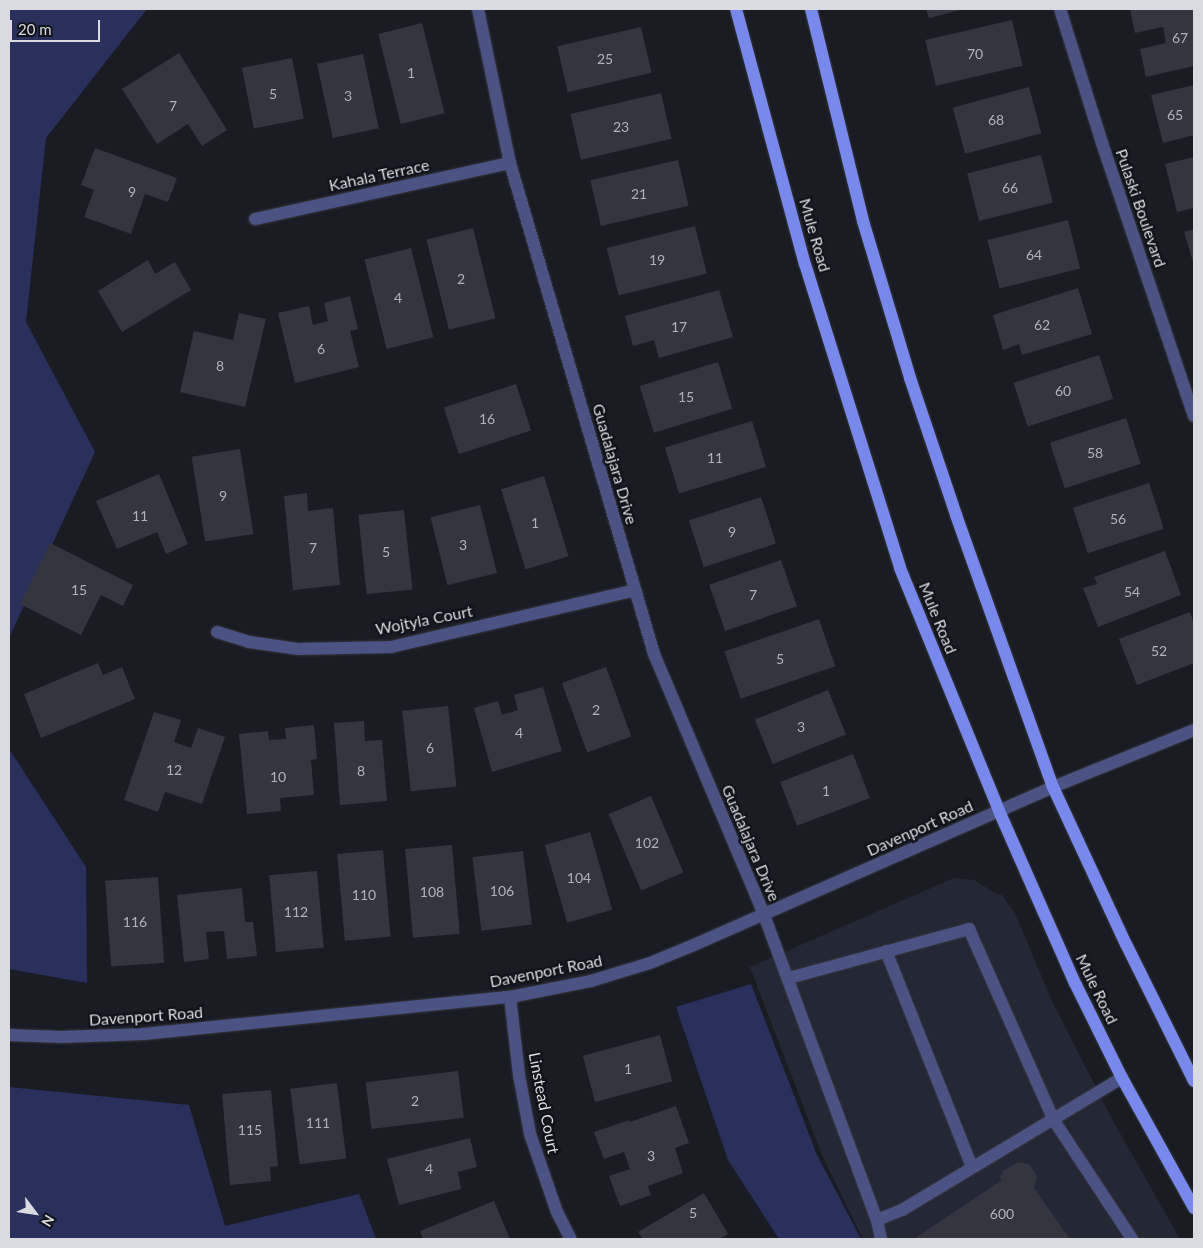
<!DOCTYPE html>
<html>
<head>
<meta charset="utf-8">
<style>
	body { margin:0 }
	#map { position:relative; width:1203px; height:1248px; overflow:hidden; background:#1a1c24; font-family:Lato,sans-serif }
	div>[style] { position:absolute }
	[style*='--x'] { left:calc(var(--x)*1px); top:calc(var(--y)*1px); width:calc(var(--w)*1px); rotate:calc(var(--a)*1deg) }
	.built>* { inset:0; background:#242734 }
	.green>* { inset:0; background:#2a305c }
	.building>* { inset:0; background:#33363f; transform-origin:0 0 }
	.roads { filter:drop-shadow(0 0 1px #35373e) drop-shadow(0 0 1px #35373e) }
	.minor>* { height:12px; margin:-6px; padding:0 6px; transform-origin:6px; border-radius:6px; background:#4a5383 }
	.major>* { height:12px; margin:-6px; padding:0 6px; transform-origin:6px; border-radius:6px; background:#7989eb }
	span { translate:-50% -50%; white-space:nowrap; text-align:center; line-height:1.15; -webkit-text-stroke:5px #11131b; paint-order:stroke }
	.number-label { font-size:14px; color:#b0b2b8 }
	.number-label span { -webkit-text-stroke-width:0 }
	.street-label { font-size:16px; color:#d9dbe1 }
	.frame { position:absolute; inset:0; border:10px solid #d9dbe1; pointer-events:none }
	.north { position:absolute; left:10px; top:1188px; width:50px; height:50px; -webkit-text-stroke:4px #11131b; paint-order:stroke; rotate:121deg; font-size:14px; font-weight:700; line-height:20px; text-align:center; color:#d9dbe1 }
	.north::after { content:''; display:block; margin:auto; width:18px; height:22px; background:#d9dbe1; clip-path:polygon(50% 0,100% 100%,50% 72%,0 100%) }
	.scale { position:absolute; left:10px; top:20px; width:90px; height:22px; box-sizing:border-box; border:2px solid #d9dbe1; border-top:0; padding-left:6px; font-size:15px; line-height:18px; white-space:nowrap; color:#d9dbe1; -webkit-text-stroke:4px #11131b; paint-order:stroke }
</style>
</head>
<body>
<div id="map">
	<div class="built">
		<i style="clip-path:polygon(954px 878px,974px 880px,995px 893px,1002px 895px,1015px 913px,1051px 999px,1112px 1119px,1180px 1239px,863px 1239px,822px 1155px,750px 967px)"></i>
	</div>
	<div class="green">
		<i style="clip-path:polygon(9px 9px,147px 9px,46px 138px,26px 322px,95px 452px,9px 638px)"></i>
		<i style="clip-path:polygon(9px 749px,86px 867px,87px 983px,9px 969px)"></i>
		<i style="clip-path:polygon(751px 984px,817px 1155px,861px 1239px,779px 1239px,728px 1160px,676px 1007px)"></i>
		<i style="clip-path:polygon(9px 1087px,189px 1105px,225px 1226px,359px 1194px,376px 1239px,9px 1239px)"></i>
	</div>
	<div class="building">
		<i style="clip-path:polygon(926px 9px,964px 9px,929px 18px)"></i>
		<i style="clip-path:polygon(1130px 9px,1194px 9px,1194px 66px,1146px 77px,1140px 49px,1166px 43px,1163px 27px,1135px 33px)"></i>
		<i style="left:1012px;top:20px;width:47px;height:89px;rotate:77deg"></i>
		<i style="left:422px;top:23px;width:93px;height:45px;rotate:76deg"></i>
		<i style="left:641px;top:27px;width:47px;height:86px;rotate:77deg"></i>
		<i style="clip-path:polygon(179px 53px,227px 130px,202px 146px,188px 124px,157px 144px,122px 89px)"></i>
		<i style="left:363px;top:54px;width:76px;height:47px;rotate:78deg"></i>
		<i style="left:292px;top:58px;width:62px;height:51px;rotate:79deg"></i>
		<i style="clip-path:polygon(1194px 85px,1194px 135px,1163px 143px,1151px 95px)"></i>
		<i style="left:1029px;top:87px;width:48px;height:79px;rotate:75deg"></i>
		<i style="left:661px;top:93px;width:47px;height:93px;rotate:77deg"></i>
		<i style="clip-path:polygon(95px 148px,177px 178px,168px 202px,145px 194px,131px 234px,84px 217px,94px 190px,81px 185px)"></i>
		<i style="left:1041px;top:155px;width:49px;height:76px;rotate:76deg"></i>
		<i style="clip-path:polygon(1194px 157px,1194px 208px,1177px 212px,1165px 164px)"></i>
		<i style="left:678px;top:160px;width:47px;height:90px;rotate:77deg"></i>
		<i style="left:1068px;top:220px;width:50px;height:83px;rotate:76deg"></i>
		<i style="left:695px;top:226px;width:49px;height:91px;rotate:76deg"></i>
		<i style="left:473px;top:228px;width:93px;height:48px;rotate:76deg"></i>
		<i style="clip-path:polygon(1194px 229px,1194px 265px,1184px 232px)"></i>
		<i style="left:411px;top:248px;width:92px;height:48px;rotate:76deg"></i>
		<i style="clip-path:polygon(148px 260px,155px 274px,175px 262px,191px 290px,122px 332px,98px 291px)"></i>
		<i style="clip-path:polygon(1078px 288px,1092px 334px,1022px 355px,1019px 344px,1003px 350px,993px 315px)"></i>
		<i style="clip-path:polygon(719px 290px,733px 337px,659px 358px,654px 340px,633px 346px,625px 316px)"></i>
		<i style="clip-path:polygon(350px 296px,358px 329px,350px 331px,359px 367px,295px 383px,278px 313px,309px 306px,313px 325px,328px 321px,324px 303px)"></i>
		<i style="clip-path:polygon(239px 313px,266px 319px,245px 407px,180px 392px,194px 331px,233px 340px)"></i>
		<i style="left:1099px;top:355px;width:46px;height:90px;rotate:72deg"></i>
		<i style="left:718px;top:362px;width:49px;height:82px;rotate:73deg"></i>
		<i style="left:516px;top:384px;width:49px;height:76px;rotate:72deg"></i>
		<i style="left:1126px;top:418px;width:48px;height:80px;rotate:72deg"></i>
		<i style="left:752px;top:421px;width:48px;height:91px;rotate:73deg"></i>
		<i style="left:240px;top:449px;width:86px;height:49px;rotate:81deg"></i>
		<i style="clip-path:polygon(159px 474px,188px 544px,166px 554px,157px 532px,117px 549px,96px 501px)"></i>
		<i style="left:544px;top:476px;width:84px;height:45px;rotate:73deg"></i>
		<i style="left:1149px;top:483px;width:48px;height:80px;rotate:72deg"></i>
		<i style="clip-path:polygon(307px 493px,308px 511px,333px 508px,340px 585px,293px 590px,284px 496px)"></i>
		<i style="left:761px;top:497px;width:49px;height:76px;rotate:72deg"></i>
		<i style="left:480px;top:505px;width:70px;height:51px;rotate:76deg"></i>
		<i style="left:404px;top:510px;width:80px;height:46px;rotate:84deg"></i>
		<i style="clip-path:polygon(50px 543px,133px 585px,123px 606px,101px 595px,81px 635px,20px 604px)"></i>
		<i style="clip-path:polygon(1165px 551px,1181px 595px,1098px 627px,1083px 588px,1097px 584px,1094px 577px)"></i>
		<i style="left:781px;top:560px;width:49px;height:76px;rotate:71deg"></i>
		<i style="clip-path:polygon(1190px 612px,1194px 624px,1194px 663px,1137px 685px,1119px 639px)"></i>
		<i style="left:819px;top:619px;width:50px;height:100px;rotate:71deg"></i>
		<i style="clip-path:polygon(98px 663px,103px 675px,122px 667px,135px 699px,41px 738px,24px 694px)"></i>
		<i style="left:606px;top:667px;width:74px;height:47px;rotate:70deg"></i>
		<i style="clip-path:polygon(543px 687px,562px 751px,492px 772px,474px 708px,498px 701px,502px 715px,518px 710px,514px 695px)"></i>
		<i style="left:828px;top:690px;width:48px;height:79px;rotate:68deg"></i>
		<i style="left:448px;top:706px;width:81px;height:46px;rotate:84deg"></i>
		<i style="clip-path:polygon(154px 712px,181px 720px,174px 742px,191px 748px,198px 728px,225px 737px,202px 804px,165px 792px,158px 812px,124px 800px)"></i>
		<i style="clip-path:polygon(364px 721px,365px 741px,382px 740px,387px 801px,340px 805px,334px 723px)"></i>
		<i style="clip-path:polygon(314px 725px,317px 759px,311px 760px,314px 795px,280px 798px,281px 811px,247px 814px,239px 734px,268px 731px,269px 740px,286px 739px,285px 728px)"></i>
		<i style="left:853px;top:754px;width:47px;height:78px;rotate:69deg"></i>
		<i style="left:651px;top:796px;width:83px;height:46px;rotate:67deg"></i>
		<i style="left:590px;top:832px;width:81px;height:47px;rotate:74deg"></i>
		<i style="left:452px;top:845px;width:89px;height:47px;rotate:85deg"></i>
		<i style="left:383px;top:850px;width:87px;height:46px;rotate:85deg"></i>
		<i style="left:523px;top:851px;width:74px;height:51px;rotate:83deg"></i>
		<i style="left:317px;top:871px;width:77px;height:48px;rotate:85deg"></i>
		<i style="left:158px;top:877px;width:86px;height:53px;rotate:86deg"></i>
		<i style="clip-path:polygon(242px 888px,245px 922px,253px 922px,257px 956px,227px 959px,224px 931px,206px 932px,209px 959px,184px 962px,177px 895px)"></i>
		<i style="left:660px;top:1035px;width:48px;height:80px;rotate:75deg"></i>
		<i style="left:458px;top:1071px;width:47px;height:93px;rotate:83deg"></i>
		<i style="left:337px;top:1083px;width:76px;height:47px;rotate:83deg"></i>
		<i style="clip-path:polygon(271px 1090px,278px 1166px,270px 1167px,271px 1181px,230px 1185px,222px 1094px)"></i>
		<i style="clip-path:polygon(676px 1106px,689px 1143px,675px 1148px,683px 1173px,648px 1186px,651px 1195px,620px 1206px,609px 1176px,630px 1169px,624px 1152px,604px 1159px,594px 1132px,629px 1120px,630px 1122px)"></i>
		<i style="clip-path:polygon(470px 1138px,477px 1167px,458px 1172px,461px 1189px,399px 1205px,387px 1159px)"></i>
		<i style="clip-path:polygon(1018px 1162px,1029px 1164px,1037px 1176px,1034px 1188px,1070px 1239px,914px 1239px,1002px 1180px,1000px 1178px,1003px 1171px)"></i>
		<i style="clip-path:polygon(704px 1193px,728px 1234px,719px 1239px,643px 1239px,638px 1232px)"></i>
		<i style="clip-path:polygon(494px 1201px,510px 1239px,423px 1239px,420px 1231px)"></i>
	</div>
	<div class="roads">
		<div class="minor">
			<i style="--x:478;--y:9;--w:157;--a:78.3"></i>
			<i style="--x:510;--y:163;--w:512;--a:73.65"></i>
			<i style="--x:654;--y:654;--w:283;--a:67.1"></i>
			<i style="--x:764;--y:915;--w:325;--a:69.7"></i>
			<i style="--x:877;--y:1220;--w:19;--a:78"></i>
			<i style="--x:1060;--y:9;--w:140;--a:72.6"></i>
			<i style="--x:1102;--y:143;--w:288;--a:71.4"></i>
			<i style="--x:255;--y:219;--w:261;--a:-12.4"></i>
			<i style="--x:217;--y:632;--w:34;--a:17"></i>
			<i style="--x:249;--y:642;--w:49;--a:8.1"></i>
			<i style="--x:298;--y:649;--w:93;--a:-1.2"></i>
			<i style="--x:391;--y:647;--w:251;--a:-13.1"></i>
			<i style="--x:886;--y:951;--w:232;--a:68.3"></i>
			<i style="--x:789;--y:978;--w:187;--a:-15.2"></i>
			<i style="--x:969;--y:929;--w:208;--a:66.1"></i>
			<i style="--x:1053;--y:1119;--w:144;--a:56.6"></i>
			<i style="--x:510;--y:997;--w:79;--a:83.4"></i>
			<i style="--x:519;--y:1075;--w:60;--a:79.4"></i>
			<i style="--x:530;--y:1134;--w:83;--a:70.9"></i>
			<i style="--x:557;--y:1212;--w:30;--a:63"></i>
			<i style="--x:9;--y:1035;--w:52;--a:2.2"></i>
			<i style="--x:61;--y:1037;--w:83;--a:-2.1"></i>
			<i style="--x:144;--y:1034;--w:368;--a:-5.8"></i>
			<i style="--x:510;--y:997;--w:83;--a:-11.2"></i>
			<i style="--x:591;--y:981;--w:62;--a:-17"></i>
			<i style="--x:650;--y:963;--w:42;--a:-22.3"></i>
			<i style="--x:689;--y:947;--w:398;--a:-23.7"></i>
			<i style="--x:1053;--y:787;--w:152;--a:-22"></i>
			<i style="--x:877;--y:1220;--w:27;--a:-22"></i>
			<i style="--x:902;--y:1210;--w:257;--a:-31"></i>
		</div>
		<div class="major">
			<i style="--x:736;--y:9;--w:264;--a:74.9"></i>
			<i style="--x:805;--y:264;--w:318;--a:72.6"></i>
			<i style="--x:900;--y:568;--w:262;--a:67.8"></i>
			<i style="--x:999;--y:811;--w:188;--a:66.2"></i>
			<i style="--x:1075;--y:983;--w:106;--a:63.7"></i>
			<i style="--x:1122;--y:1078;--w:149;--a:61"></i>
			<i style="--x:811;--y:9;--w:218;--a:76.2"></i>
			<i style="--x:863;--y:221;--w:164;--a:73.3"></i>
			<i style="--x:910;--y:378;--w:145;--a:71.4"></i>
			<i style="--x:956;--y:515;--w:289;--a:70.4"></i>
			<i style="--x:1053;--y:787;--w:173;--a:65.1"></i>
			<i style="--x:1126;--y:944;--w:153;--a:63.6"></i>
		</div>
	</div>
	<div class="number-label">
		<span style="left:1180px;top:38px">67</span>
		<span style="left:975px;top:54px">70</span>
		<span style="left:605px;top:59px">25</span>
		<span style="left:411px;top:73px">1</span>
		<span style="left:273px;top:94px">5</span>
		<span style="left:348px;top:96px">3</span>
		<span style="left:173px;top:106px">7</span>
		<span style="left:1175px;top:115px">65</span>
		<span style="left:996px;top:120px">68</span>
		<span style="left:621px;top:127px">23</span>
		<span style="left:1010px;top:188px">66</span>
		<span style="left:132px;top:192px">9</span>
		<span style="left:639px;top:194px">21</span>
		<span style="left:1034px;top:255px">64</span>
		<span style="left:657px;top:260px">19</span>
		<span style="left:461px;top:279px">2</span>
		<span style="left:398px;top:298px">4</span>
		<span style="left:1042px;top:325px">62</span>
		<span style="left:679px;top:327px">17</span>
		<span style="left:321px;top:349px">6</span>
		<span style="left:220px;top:366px">8</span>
		<span style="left:1063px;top:391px">60</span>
		<span style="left:686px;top:397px">15</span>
		<span style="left:487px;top:419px">16</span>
		<span style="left:1095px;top:453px">58</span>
		<span style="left:715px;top:458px">11</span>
		<span style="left:223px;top:496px">9</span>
		<span style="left:140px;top:516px">11</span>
		<span style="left:1118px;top:519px">56</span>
		<span style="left:535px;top:523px">1</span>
		<span style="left:732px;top:532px">9</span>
		<span style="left:463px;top:545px">3</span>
		<span style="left:313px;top:548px">7</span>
		<span style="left:386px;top:552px">5</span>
		<span style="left:79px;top:590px">15</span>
		<span style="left:1132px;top:592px">54</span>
		<span style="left:753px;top:595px">7</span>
		<span style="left:1159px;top:651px">52</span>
		<span style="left:780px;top:659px">5</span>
		<span style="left:596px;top:710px">2</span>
		<span style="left:801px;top:727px">3</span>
		<span style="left:519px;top:733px">4</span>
		<span style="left:430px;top:748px">6</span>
		<span style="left:174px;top:770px">12</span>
		<span style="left:361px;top:771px">8</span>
		<span style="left:278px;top:777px">10</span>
		<span style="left:826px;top:791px">1</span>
		<span style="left:647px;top:843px">102</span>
		<span style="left:579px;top:878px">104</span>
		<span style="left:502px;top:891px">106</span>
		<span style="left:432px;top:892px">108</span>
		<span style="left:364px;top:895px">110</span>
		<span style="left:296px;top:912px">112</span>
		<span style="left:135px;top:922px">116</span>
		<span style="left:628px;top:1069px">1</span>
		<span style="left:415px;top:1101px">2</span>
		<span style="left:318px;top:1123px">111</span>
		<span style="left:250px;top:1130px">115</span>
		<span style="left:651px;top:1156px">3</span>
		<span style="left:429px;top:1169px">4</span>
		<span style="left:693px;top:1213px">5</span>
		<span style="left:1002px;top:1214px">600</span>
	</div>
	<div class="street-label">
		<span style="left:379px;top:175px;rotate:-12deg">Kahala Terrace</span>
		<span style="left:1141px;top:208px;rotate:71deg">Pulaski Boulevard</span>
		<span style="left:815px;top:235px;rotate:74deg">Mule Road</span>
		<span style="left:615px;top:464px;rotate:74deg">Guadalajara Drive</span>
		<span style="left:938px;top:618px;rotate:68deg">Mule Road</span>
		<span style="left:424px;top:620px;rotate:-11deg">Wojtyla Court</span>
		<span style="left:920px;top:828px;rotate:-24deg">Davenport Road</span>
		<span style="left:751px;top:843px;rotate:67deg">Guadalajara Drive</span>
		<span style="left:546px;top:971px;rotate:-11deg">Davenport Road</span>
		<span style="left:1097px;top:989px;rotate:64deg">Mule Road</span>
		<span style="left:146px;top:1016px;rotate:-4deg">Davenport Road</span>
		<span style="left:544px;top:1103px;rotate:79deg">Linstead Court</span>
	</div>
	<div class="frame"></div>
	<div class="north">N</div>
	<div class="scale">20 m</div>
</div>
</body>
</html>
